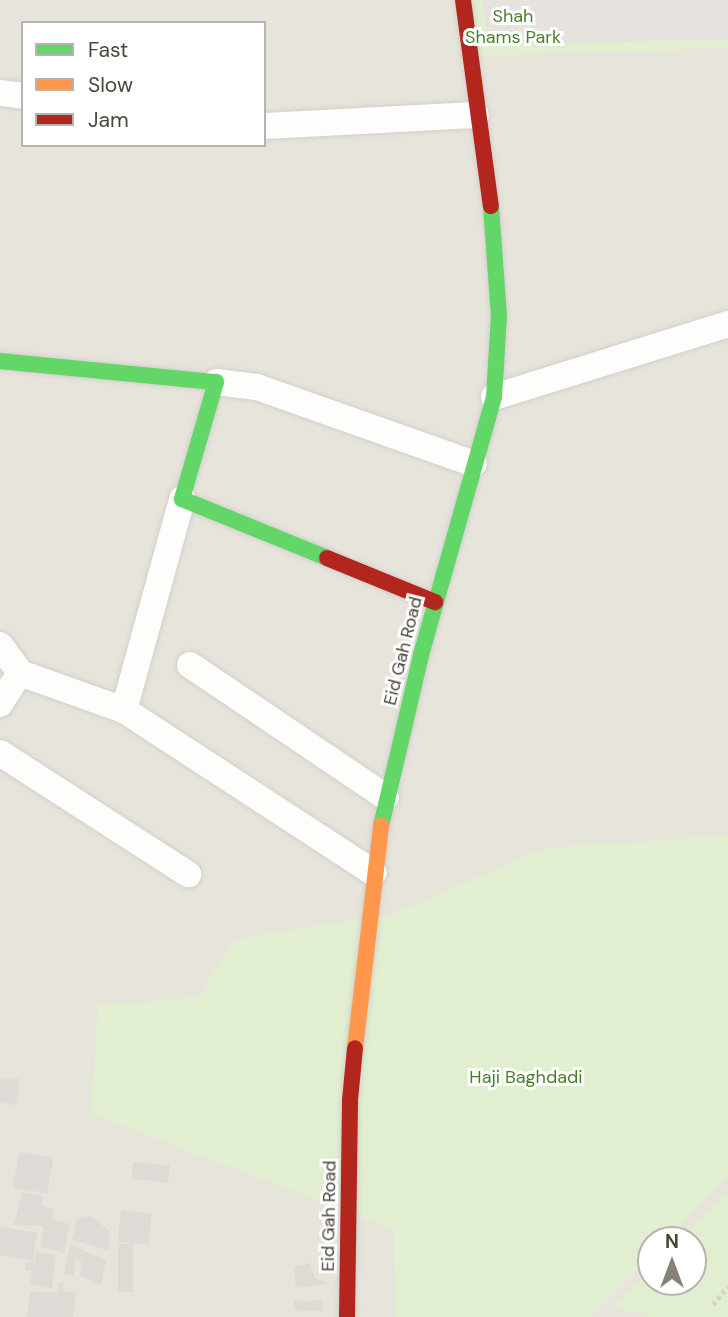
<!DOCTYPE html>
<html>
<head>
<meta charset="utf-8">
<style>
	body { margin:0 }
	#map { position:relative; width:728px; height:1317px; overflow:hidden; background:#f4f2ee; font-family:"DM Sans",sans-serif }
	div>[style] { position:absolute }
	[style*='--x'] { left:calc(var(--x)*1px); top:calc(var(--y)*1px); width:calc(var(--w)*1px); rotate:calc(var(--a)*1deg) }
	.residential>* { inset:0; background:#e7e4dc }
	.green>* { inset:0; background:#e1eecf }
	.parking>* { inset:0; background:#e6e3df }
	.building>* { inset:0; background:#dedbd6; transform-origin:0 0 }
	.path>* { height:4.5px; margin-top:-2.25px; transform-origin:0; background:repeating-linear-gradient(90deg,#d3d2cc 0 3.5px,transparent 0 7px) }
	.roads { filter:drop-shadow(0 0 2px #d2d0cb) drop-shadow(0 0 2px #d2d0cb) }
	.street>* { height:26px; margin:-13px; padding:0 13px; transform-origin:13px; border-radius:13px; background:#fdfdfc }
	.fast>* { height:16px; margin:-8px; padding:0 8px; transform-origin:8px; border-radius:8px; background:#63d668 }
	.slow>* { height:16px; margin:-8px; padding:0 8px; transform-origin:8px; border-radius:8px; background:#ff974d }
	.jam>* { height:16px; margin:-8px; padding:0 8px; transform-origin:8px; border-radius:8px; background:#b3261e }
	span { translate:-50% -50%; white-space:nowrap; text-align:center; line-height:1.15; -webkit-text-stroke:6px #fff; paint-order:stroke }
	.park-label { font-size:18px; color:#4a7f2a }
	.street-label { font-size:18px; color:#4b4439 }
	.legend { position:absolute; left:21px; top:21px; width:245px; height:126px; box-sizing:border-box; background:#fff; border:2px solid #b7b4b0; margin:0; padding:9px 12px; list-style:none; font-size:21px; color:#4b4439 }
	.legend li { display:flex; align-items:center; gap:14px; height:35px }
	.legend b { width:35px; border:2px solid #b7b4b0 }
	.north { position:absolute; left:637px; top:1226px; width:70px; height:70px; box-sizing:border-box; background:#fff; border:2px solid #b7b4b0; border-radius:50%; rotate:0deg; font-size:19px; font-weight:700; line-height:28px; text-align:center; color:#4b4439 }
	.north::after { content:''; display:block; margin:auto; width:24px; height:32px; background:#868178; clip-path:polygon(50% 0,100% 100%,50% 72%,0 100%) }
</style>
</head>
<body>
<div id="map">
	<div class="residential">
		<i style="clip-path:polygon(evenodd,0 0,728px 0,728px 1317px,0 1317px,0 0,23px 23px,264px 23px,264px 145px,23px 145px,23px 23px,0 0,651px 1240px,693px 1240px,693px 1282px,651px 1282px,651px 1240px)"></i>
	</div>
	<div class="green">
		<i style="clip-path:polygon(472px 0,728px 0,728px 48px,480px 56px)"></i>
		<i style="clip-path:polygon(728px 836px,728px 1178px,666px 1240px,651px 1240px,651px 1256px,590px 1317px,396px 1317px,393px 1229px,91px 1114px,98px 1006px,198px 997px,235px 939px,393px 914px,545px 848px)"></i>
		<i style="clip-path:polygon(728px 1192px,728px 1317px,646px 1317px,615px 1306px,651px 1269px,651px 1282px,693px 1282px,693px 1240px,680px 1240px)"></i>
	</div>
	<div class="parking">
		<i style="clip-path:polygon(482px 0,728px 0,728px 39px,489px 45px)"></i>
	</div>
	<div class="building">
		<i style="clip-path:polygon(0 1078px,20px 1079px,16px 1105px,0 1103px)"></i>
		<i style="left:19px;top:1152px;width:35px;height:36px;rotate:10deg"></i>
		<i style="left:133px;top:1162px;width:37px;height:17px;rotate:6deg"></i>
		<i style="clip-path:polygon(22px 1192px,43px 1196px,41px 1206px,54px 1209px,52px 1220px,70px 1224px,64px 1253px,40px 1247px,44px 1226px,14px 1225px)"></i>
		<i style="left:121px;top:1210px;width:31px;height:32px;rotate:6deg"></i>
		<i style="clip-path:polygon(91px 1216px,110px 1231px,108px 1250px,72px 1240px,77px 1219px)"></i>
		<i style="clip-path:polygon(0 1227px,37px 1233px,33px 1261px,0 1255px)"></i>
		<i style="clip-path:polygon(70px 1244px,106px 1261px,101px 1285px,80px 1276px,81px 1261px,76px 1259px,73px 1276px,64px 1274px)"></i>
		<i style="left:118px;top:1244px;width:15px;height:48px"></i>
		<i style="clip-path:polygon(36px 1252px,56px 1255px,52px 1288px,30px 1285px,32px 1271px,25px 1270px,26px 1262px,35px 1263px)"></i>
		<i style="clip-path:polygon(310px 1263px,315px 1278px,328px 1284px,296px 1288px,294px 1267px)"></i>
		<i style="clip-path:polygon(58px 1282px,64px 1283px,63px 1291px,76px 1292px,73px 1317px,27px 1317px,30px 1291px,57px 1293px)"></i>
		<i style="clip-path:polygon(323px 1300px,322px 1311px,295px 1310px,294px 1301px)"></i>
	</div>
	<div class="path">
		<i style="--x:713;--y:1304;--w:23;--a:-50"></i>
	</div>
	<div class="roads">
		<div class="street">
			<i style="--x:0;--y:93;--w:23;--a:7"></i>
			<i style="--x:264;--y:126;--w:212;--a:-3"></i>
			<i style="--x:216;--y:382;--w:41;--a:7"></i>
			<i style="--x:257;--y:387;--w:230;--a:19.5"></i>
			<i style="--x:494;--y:397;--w:245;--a:-17.3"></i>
			<i style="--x:0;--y:645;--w:34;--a:54"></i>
			<i style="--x:20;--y:673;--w:37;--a:123"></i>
			<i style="--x:190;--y:665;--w:236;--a:34"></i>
			<i style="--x:20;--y:673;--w:110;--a:19.6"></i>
			<i style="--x:124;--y:710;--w:298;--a:33.1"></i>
			<i style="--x:124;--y:710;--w:219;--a:-74.6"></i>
			<i style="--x:0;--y:753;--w:224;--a:32.8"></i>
		</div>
		<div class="fast">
			<i style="--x:0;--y:361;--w:217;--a:5.6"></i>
			<i style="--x:216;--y:382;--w:122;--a:106.2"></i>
			<i style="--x:182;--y:499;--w:157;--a:22.1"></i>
			<i style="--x:381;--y:826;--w:176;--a:-76.8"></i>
			<i style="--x:421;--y:655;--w:268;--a:-74.2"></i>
			<i style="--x:494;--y:397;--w:81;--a:-86.5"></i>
			<i style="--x:499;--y:316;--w:110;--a:-94.2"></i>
		</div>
		<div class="slow">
			<i style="--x:355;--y:1048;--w:224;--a:-83.3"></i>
		</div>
		<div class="jam">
			<i style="--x:463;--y:0;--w:208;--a:82.3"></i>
			<i style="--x:327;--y:558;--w:117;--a:22.2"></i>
			<i style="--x:347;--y:1317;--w:217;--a:-89.2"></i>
			<i style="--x:350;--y:1100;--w:52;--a:-84.5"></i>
		</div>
	</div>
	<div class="park-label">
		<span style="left:513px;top:27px">Shah<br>Shams Park</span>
		<span style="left:526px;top:1077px">Haji Baghdadi</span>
	</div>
	<div class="street-label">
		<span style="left:403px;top:651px;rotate:-76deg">Eid Gah Road</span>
		<span style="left:329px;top:1216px;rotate:-89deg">Eid Gah Road</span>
	</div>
	<ul class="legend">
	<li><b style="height:9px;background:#63d668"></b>Fast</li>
	<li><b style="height:9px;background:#ff974d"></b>Slow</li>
	<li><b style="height:9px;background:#b3261e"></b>Jam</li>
	</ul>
	<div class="north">N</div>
</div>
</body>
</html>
